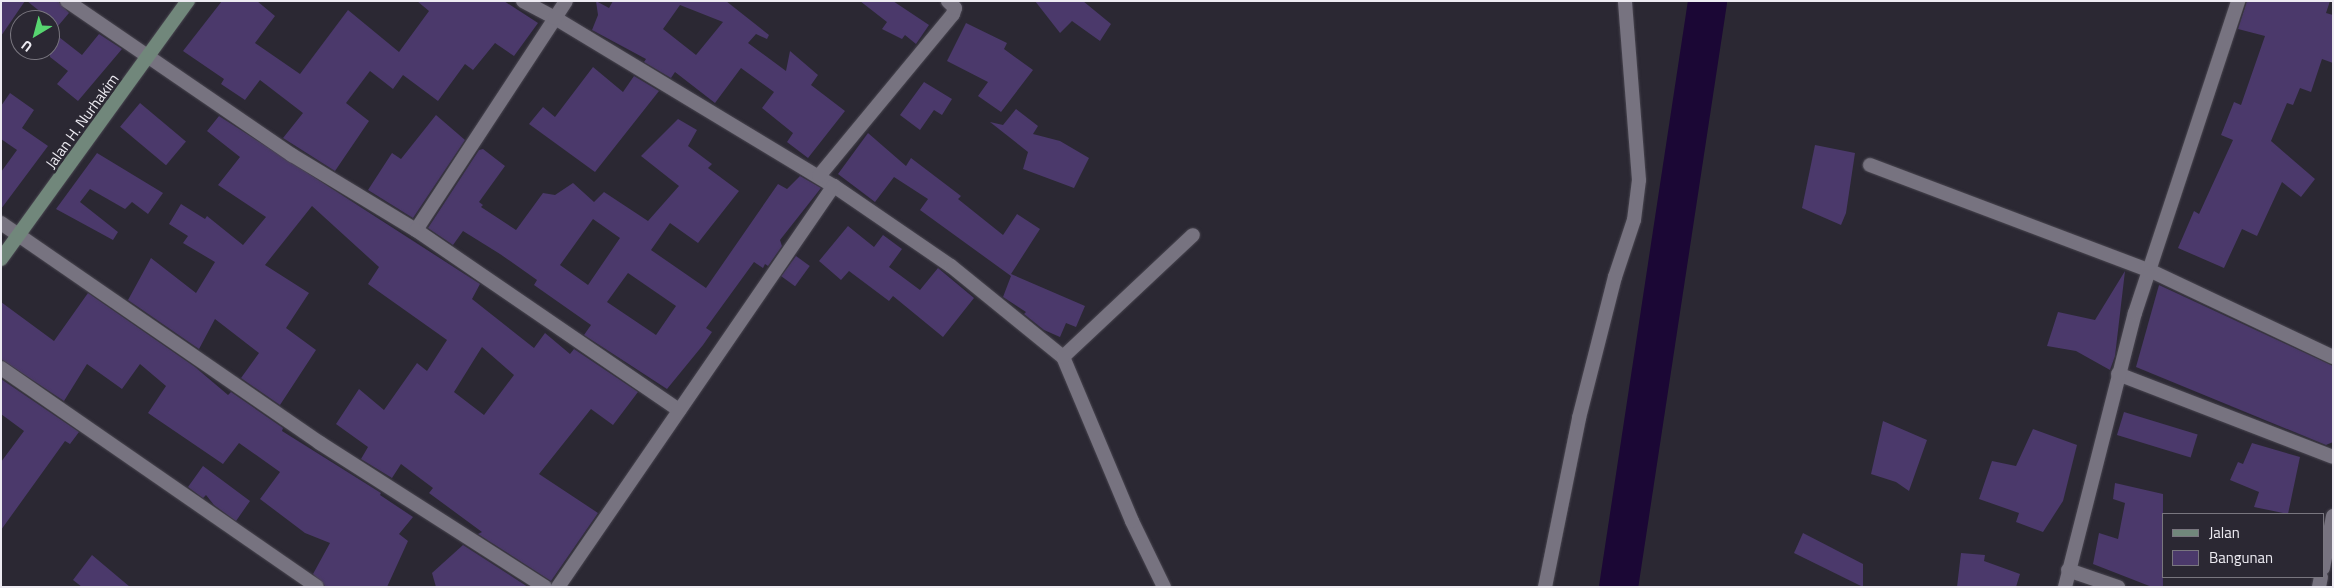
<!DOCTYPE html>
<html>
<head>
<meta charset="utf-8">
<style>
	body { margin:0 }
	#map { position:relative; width:2334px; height:588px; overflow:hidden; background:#2b2833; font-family:"Titillium Web",sans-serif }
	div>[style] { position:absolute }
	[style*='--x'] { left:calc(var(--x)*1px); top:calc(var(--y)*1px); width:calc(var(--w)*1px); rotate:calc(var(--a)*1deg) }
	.river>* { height:39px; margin:-19.5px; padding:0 19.5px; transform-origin:19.5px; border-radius:19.5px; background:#1b0735 }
	.building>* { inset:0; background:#4b396b; transform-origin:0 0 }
	.roads { filter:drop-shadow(0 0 1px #48454f) drop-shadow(0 0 1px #48454f) }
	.minor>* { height:14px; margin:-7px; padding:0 7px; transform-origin:7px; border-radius:7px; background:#777380 }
	.secondary>* { height:14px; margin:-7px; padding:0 7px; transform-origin:7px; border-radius:7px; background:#71877b }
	span { translate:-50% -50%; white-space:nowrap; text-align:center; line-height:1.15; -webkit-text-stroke:5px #2b2833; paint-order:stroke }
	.street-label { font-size:15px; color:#edebf2 }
	.frame { position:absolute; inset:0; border:2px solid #edebf2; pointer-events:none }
	.legend { position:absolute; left:2162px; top:513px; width:162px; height:65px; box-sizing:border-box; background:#2b2833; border:1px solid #79767f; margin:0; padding:6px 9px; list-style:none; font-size:15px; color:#edebf2 }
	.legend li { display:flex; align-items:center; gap:10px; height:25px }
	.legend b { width:25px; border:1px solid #79767f }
	.north { position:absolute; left:10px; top:10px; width:50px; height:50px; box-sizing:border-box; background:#2b2833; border:1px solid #79767f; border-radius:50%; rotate:217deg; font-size:14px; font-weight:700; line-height:20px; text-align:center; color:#edebf2 }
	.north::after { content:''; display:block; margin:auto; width:18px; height:22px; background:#57d570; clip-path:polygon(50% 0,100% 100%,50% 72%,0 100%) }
</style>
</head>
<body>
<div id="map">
	<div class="river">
		<i style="--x:1618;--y:587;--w:593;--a:-81.36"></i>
	</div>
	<div class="building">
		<i style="clip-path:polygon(1px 1px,25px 1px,1px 36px)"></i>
		<i style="clip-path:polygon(27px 1px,58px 1px,69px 13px,58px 26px)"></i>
		<i style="clip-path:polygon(222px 1px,257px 1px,275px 16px,255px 43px,300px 74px,348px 10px,399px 52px,429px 11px,417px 1px,504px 1px,538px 23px,514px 56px,495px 43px,473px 70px,465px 64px,438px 101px,403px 75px,393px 89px,370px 71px,346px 103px,369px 121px,335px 171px,283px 138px,303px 113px,260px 80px,245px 100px,221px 84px,224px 79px,183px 51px)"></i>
		<i style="clip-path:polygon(evenodd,596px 1px,609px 8px,613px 1px,726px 1px,769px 35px,767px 39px,756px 34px,748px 43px,786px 71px,790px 51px,818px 75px,811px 85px,845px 111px,808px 158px,787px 142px,793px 133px,762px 108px,774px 92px,741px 68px,715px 103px,675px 72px,671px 78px,644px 62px,646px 59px,592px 30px,598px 15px,596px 1px,680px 5px,723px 22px,696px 55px,663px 29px,680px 5px)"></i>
		<i style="clip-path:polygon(860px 1px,893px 1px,929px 25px,916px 44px,905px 35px,902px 39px,882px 29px,887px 22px)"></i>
		<i style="clip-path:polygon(1035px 1px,1083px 1px,1111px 24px,1100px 41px,1072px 21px,1060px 33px)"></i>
		<i style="clip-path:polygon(2247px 1px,2330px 1px,2326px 13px,2333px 15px,2333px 63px,2322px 59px,2311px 92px,2300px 88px,2293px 105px,2287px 103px,2271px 141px,2315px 179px,2301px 197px,2282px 182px,2257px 236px,2242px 229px,2224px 268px,2178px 248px,2194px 211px,2199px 214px,2233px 140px,2221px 135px,2234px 102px,2241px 105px,2265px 36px,2238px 29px)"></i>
		<i style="clip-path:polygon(966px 23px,1007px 43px,1004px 49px,1033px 70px,1001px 112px,978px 96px,988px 82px,947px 61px)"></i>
		<i style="clip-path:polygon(50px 30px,82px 55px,99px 34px,122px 49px,78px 101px,57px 84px,68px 71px,50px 57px)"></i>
		<i style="clip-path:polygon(593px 67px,623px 92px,634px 76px,659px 91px,595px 172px,529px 124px,543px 107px,555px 117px)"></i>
		<i style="clip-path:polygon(924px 82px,952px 99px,942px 115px,934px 110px,920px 130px,900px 115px)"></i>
		<i style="clip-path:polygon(10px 93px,34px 110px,22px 128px,48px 146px,1px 209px,1px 172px,17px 150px,1px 139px,1px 106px)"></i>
		<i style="left:140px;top:103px;width:60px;height:31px;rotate:40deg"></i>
		<i style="clip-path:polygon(1016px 109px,1038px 126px,1033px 134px,1060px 141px,1089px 158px,1074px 188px,1023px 169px,1028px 152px,990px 122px,1003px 125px)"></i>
		<i style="clip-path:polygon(436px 115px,465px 140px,413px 218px,368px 190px,392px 153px,401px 159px)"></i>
		<i style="clip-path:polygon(evenodd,219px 116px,480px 284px,472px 299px,534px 348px,545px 333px,570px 354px,574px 349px,638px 392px,613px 425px,591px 409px,539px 474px,598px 513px,551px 581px,478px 534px,482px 532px,429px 493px,433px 488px,401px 464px,392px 478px,361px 459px,368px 447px,336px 424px,359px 389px,384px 410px,417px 363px,427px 371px,447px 340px,368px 284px,379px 267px,312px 206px,265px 265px,309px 293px,286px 328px,316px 350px,280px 405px,241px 378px,259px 353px,215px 319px,199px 349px,128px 300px,151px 258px,196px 293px,215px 262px,183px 243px,188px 236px,169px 224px,181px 204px,205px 219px,207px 216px,243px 245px,266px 217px,218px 185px,240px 157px,207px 131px,219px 116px,482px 347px,514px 375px,484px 415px,454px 392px,482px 347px)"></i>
		<i style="clip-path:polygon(evenodd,678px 119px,697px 130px,688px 146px,712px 164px,708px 168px,739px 191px,698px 243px,670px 223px,651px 250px,706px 288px,778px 184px,787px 189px,800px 176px,821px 188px,780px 240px,782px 246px,768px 266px,765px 264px,763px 268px,754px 262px,706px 328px,712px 332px,703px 345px,667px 389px,584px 335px,591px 325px,534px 285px,537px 280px,500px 254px,463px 231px,453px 245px,428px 228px,479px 150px,483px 149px,505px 166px,479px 202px,483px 205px,481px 207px,516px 230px,543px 193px,555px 195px,573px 183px,594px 202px,604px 192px,648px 221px,679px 186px,641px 156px,678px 119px,593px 219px,620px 238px,588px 285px,560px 265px,593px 219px,678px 119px,628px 273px,676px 306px,656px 335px,607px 302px,628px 273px)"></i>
		<i style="clip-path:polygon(868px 133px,906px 166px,911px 158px,961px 196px,958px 199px,1003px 235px,1017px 214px,1040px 229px,1011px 274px,1085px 306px,1076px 327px,1066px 323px,1060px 337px,1044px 330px,1024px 314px,1026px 312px,1003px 297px,1011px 276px,920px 210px,928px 199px,894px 177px,875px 202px,838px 174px)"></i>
		<i style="clip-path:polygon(1815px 145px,1855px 153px,1846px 213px,1841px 225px,1802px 208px)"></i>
		<i style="clip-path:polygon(97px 153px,163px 193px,148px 214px,132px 202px,125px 209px,90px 189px,80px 202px,118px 232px,113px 240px,56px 209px)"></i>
		<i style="clip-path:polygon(848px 226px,874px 247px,883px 235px,902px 249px,889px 267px,920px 290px,938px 268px,974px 298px,943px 337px,893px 296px,889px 301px,849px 271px,841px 280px,819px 261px)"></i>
		<i style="left:796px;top:256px;width:17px;height:25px;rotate:36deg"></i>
		<i style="clip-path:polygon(2125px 271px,2115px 356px,2110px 370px,2076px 351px,2047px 346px,2058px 312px,2095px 320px)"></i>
		<i style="clip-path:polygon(2159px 285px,2333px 366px,2333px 442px,2326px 445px,2136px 367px)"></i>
		<i style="clip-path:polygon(88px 293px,195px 367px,228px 395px,231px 392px,283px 428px,282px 431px,381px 493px,380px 495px,413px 517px,399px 534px,408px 541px,387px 587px,326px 587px,313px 574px,330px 543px,305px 533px,260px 499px,280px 472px,239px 443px,223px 464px,148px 413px,166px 386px,140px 364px,122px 389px,87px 364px,64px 401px,1px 359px,1px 302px,54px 341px)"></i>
		<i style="clip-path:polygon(1px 379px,79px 432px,70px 444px,65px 441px,1px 530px,1px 462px,24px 431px,1px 414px)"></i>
		<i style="left:2124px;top:412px;width:77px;height:24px;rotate:17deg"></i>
		<i style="clip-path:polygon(1883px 421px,1927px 440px,1909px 491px,1896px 482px,1871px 474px)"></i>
		<i style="clip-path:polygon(2033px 429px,2077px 445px,2063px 501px,2043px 532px,2016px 522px,2019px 513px,1979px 499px,1992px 461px,2016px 466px)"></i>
		<i style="clip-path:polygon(2252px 443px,2300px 457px,2288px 514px,2254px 507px,2259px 492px,2230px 480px,2238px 462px,2243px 464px)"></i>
		<i style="clip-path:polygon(203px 466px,250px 501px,236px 521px,214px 505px,206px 495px,203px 498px,188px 487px)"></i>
		<i style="clip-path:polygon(2115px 483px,2163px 494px,2163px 587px,2152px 587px,2093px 564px,2099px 533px,2118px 539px,2125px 503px,2113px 499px)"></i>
		<i style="clip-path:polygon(1803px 533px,1863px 564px,1863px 587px,1794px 553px)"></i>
		<i style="clip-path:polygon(463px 545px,528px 587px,436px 587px,432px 573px)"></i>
		<i style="clip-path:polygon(1961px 553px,1985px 555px,1984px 561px,2020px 574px,2016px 587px,1957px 587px)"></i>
		<i style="clip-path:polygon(92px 555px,130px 587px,82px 587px,73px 580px)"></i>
	</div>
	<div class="roads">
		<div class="minor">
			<i style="--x:67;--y:1;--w:273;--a:34.4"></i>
			<i style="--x:292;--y:155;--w:145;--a:31.2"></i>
			<i style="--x:416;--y:230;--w:254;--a:-56.7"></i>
			<i style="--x:555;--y:18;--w:326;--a:31.1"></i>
			<i style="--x:834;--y:186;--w:142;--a:34.4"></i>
			<i style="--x:951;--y:266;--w:144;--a:39.1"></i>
			<i style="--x:523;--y:1;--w:36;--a:28"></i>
			<i style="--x:555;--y:18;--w:20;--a:-57"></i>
			<i style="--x:1870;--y:165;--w:300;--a:20.7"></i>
			<i style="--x:2151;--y:271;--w:201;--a:25.3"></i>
			<i style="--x:819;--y:176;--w:210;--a:-50.4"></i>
			<i style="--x:953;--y:14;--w:6;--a:-72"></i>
			<i style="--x:955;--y:8;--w:10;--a:-135"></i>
			<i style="--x:1;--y:223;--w:388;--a:34.6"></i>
			<i style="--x:320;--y:443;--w:267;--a:32.6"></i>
			<i style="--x:416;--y:230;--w:319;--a:34.4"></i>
			<i style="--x:1;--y:368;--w:384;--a:34.7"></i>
			<i style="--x:2118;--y:374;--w:230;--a:21.1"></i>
			<i style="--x:2323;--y:568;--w:53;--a:-79.1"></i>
			<i style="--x:2068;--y:570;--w:53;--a:18.8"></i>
			<i style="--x:558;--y:587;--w:487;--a:-55.5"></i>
			<i style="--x:1164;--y:587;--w:73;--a:-115.9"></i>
			<i style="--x:1132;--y:521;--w:178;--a:-112.8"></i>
			<i style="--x:1063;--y:357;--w:178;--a:-43.2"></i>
			<i style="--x:1545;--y:587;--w:172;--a:-78.6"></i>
			<i style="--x:1579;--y:418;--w:146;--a:-75.7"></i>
			<i style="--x:1615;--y:277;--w:60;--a:-71.6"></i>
			<i style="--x:1634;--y:220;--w:40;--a:-82.9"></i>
			<i style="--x:1639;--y:180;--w:180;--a:-94.5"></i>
			<i style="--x:2065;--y:587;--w:283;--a:-75.7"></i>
			<i style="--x:2135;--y:313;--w:329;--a:-71.7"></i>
			<i style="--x:2319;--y:587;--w:10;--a:-79"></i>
		</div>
		<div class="secondary">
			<i style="--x:1;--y:259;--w:319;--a:-54.1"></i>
		</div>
	</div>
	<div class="street-label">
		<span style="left:82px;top:121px;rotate:-54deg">Jalan H. Nurhakim</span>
	</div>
	<div class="frame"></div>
	<ul class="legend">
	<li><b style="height:6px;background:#71877b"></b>Jalan</li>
	<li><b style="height:14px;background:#4b396b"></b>Bangunan</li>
	</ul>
	<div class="north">U</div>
</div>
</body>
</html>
